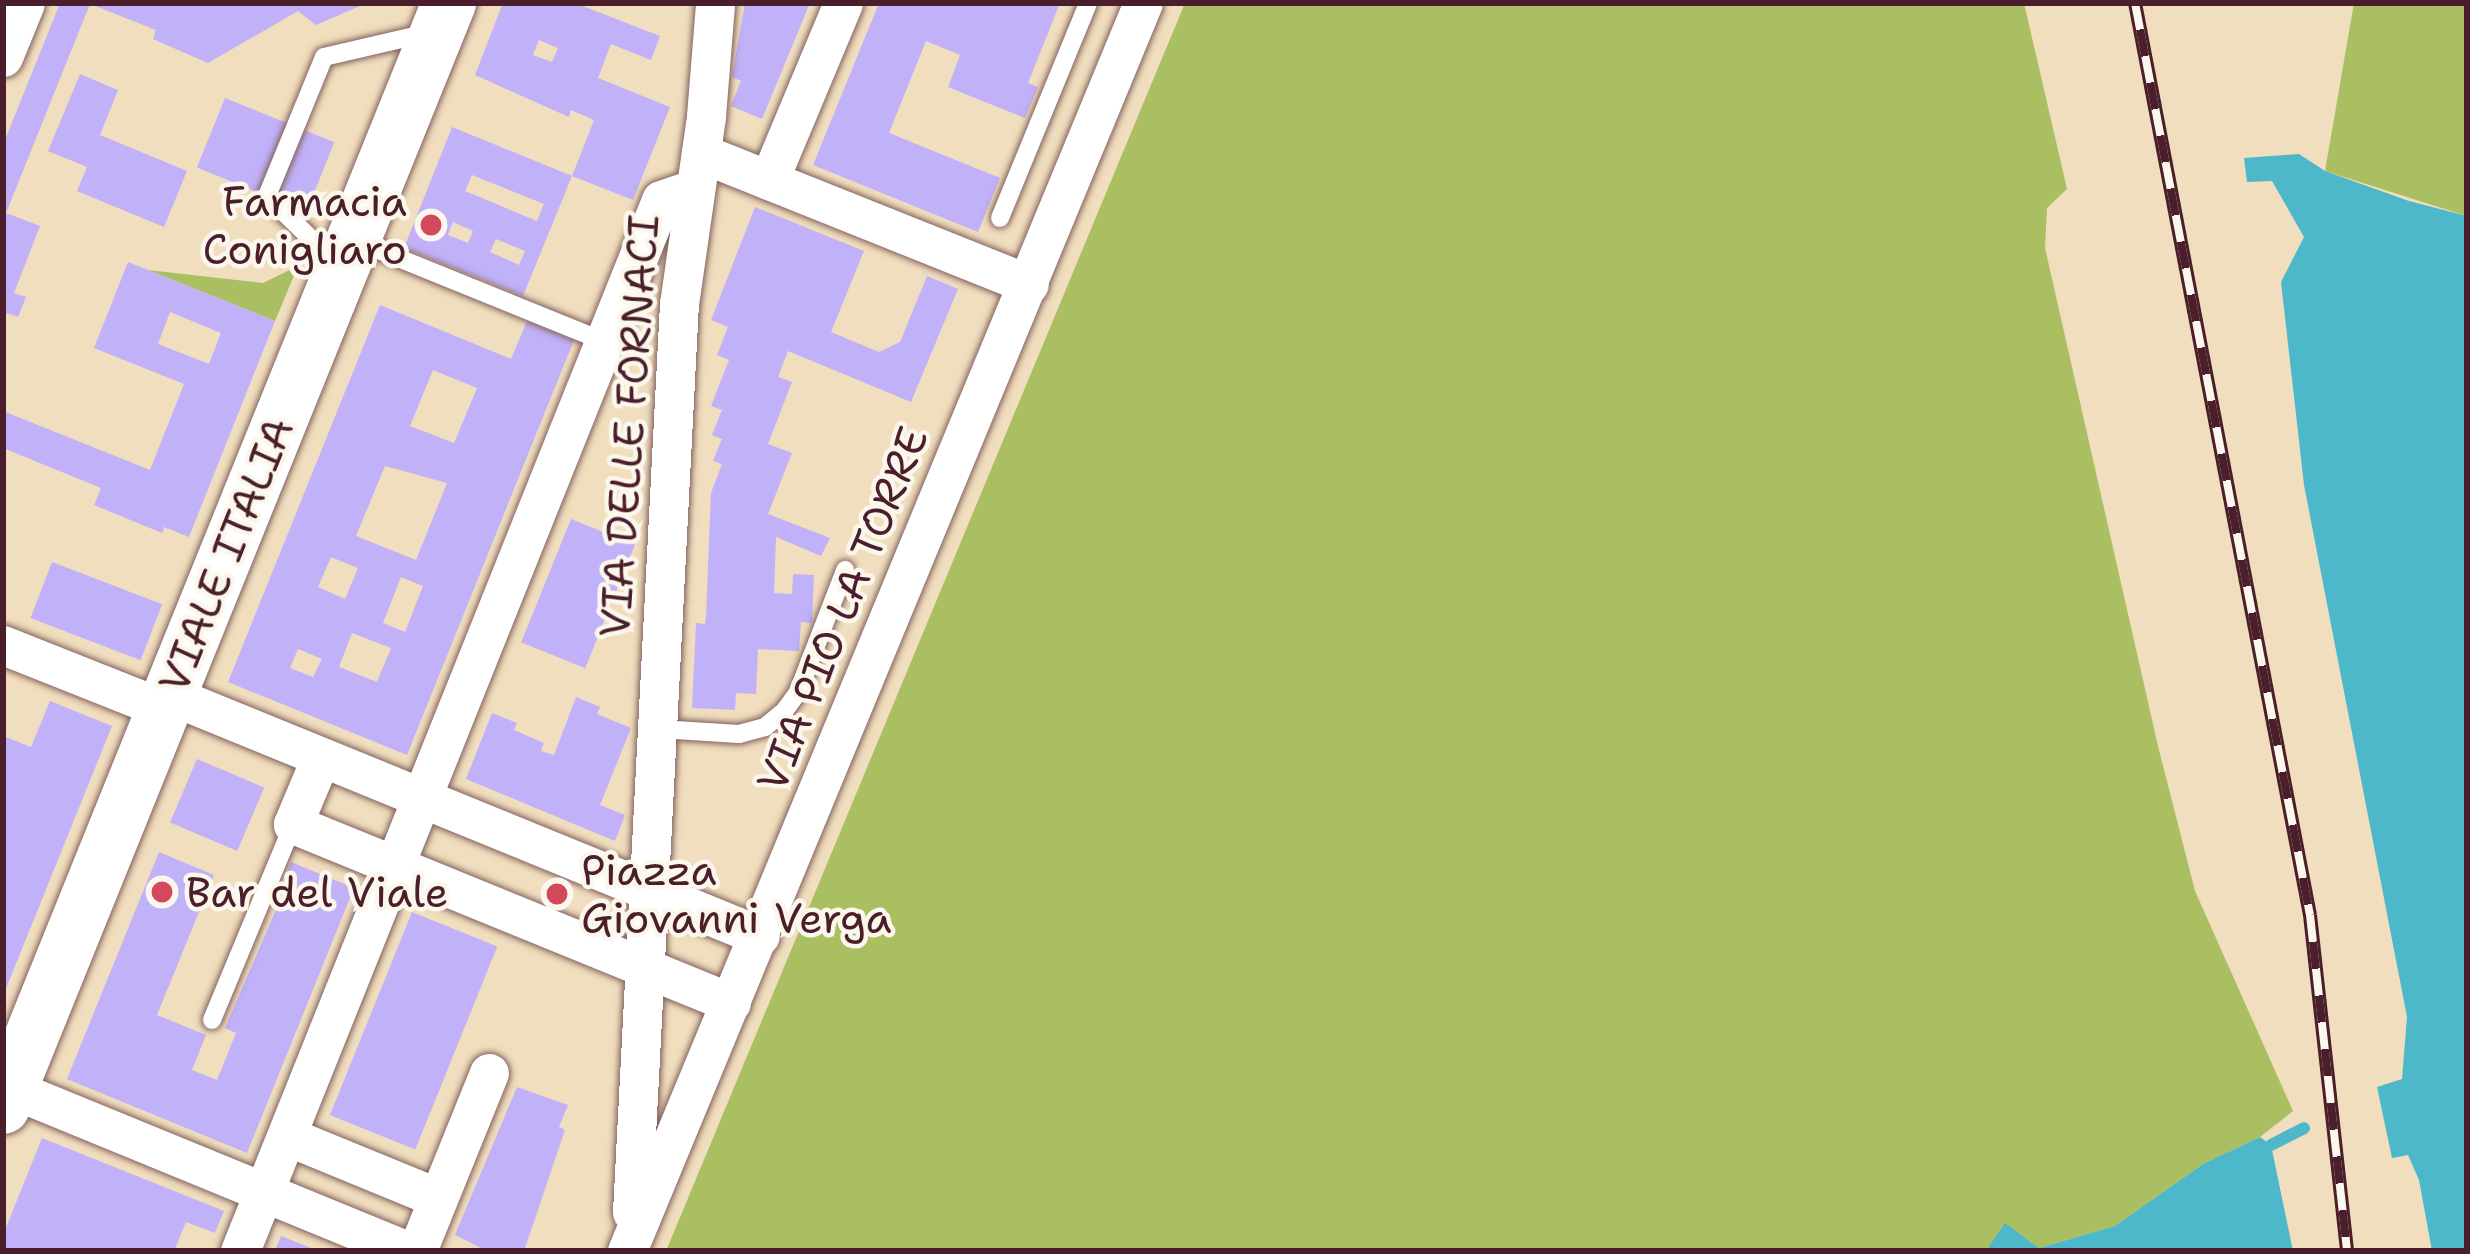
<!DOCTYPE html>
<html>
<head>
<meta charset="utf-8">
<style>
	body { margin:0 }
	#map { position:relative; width:2470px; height:1254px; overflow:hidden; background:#f0debe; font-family:"Shantell Sans",sans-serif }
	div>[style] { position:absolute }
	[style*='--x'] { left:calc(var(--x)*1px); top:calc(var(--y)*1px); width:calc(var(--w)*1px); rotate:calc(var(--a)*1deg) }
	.green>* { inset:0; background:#aabe62 }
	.water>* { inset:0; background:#4db8c9 }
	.stream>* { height:12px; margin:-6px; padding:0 6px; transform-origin:6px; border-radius:6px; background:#4db8c9 }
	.building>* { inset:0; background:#c0b1f9; transform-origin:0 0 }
	.roads { filter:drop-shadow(0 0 3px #84625e) drop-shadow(0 0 3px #84625e) }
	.lane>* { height:18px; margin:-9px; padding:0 9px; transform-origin:9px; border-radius:9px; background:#fff }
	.street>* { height:39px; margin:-19.5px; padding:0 19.5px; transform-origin:19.5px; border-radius:19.5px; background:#fff }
	.secondary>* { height:54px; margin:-27px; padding:0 27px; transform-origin:27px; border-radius:27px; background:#fff }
	.rail>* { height:14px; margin-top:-7px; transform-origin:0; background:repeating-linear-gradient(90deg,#fbf7ec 0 27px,#4a1f2b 0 54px); box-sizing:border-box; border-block:3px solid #4a1f2b }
	.dots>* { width:33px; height:33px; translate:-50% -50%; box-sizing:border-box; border:6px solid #fbf7ec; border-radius:50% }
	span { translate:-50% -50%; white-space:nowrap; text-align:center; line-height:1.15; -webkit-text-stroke:9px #fbf7ec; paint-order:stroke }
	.poi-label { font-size:42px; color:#4a1f2b }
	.right { translate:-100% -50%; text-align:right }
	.left { translate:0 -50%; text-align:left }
	.street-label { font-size:42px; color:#4a1f2b }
	.frame { position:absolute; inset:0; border:6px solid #4a1f2b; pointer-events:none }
</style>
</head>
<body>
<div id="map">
	<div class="green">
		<i style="clip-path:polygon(1185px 3px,2024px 3px,2067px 189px,2047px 208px,2045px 248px,2158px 746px,2195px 891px,2293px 1111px,2260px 1137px,2203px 1164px,2115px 1226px,2039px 1248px,2006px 1224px,1986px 1251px,666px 1251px)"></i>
		<i style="clip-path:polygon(2354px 3px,2467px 3px,2467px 216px,2325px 171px)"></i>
		<i style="clip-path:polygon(298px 266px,275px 321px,148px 270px,263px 283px)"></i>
	</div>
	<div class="water">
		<i style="clip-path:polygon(2299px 154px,2325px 171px,2409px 201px,2467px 216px,2467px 1251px,2432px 1251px,2419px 1180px,2408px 1155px,2392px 1158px,2377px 1087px,2402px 1079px,2407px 1017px,2304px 485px,2281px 282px,2304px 237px,2272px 181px,2247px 182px,2244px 158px)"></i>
		<i style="clip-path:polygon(2260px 1137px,2271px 1145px,2293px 1251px,1986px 1251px,2005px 1223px,2039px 1248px,2115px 1226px,2203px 1164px)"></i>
	</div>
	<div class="stream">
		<i style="--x:2271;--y:1145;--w:37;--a:-27"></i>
	</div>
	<div class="building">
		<i style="clip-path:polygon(60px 3px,367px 3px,316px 25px,298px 11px,208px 63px,153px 39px,156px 30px,90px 4px,6px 213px,40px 226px,14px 293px,26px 297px,18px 317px,7px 313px,3px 321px,3px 145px)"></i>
		<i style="clip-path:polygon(evenodd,503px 3px,575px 3px,660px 36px,651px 60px,611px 44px,598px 78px,670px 107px,633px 200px,572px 176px,594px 120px,571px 110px,569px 117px,475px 75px,503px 3px,539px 40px,558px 48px,552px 62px,533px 55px,539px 40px)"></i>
		<i style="clip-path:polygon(745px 3px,810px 3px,762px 119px,731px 106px,741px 81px,732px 77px)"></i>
		<i style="clip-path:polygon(879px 3px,1060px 3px,1028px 83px,1038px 87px,1025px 118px,948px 87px,960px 55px,926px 41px,889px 133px,1000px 178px,978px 232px,813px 165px)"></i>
		<i style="clip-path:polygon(80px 74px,118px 90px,100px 135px,187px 171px,164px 227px,77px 191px,87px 167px,48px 151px)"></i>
		<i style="left:225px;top:98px;width:118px;height:75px;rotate:22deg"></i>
		<i style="clip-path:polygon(evenodd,452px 127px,572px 176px,523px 296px,404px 248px,452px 127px,472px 175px,544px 204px,537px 221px,465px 191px,472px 175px,452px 127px,453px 222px,473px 231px,468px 243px,448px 235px,453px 222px,452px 127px,496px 239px,525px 251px,519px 265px,490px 252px,496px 239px)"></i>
		<i style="clip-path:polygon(755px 207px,864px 251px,831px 332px,879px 352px,900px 342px,927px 276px,958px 289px,911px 402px,788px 351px,778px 377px,792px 382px,768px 444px,792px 453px,768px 514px,830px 538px,821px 556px,776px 537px,774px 593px,792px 594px,793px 574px,814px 575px,812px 623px,801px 622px,799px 651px,758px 649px,756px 694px,736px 693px,735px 710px,692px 708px,696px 623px,705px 624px,706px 616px,711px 493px,722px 464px,713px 461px,722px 439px,712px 435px,722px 410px,711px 406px,729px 360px,717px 355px,728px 327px,711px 320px)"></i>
		<i style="clip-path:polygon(evenodd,128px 262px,275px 321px,189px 537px,164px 527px,162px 533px,94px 505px,101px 488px,3px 448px,3px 411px,150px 470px,184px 384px,94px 348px,128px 262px,170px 312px,221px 333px,209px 364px,158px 344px,170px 312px)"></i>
		<i style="clip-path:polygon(evenodd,380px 305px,511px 359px,527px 321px,574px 340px,407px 755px,228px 682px,380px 305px,433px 370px,477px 388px,454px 443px,410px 426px,433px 370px,380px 305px,385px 466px,447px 483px,416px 560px,356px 536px,385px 466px,380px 305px,331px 557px,358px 568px,345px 599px,318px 587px,331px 557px,380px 305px,401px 577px,423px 586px,405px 632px,383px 623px,401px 577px,380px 305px,352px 633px,391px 648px,377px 682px,339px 667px,352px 633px,380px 305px,298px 649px,322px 659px,313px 677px,290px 668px,298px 649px)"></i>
		<i style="left:571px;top:519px;width:69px;height:133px;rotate:22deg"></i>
		<i style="left:52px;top:562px;width:118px;height:60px;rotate:21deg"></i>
		<i style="clip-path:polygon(576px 697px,600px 707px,597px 714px,631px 728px,600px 805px,625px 815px,615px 841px,466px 779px,492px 713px,517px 723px,514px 730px,544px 743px,541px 751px,554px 755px)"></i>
		<i style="clip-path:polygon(50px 701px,112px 726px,3px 996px,3px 736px,31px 747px)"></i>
		<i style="left:197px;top:759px;width:73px;height:69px;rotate:23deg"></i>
		<i style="clip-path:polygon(159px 852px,214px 875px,157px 1015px,206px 1035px,192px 1070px,217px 1080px,236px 1033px,225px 1028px,286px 887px,282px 886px,291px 862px,354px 888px,247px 1153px,67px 1079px)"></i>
		<i style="left:412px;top:912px;width:92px;height:219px;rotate:22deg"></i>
		<i style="clip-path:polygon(517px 1087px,568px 1105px,559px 1127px,565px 1130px,524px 1251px,487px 1251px,455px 1235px)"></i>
		<i style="clip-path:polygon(42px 1138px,224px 1211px,215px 1233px,186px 1222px,174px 1251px,3px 1251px,3px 1235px)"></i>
		<i style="clip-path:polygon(281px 1236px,296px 1242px,318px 1251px,275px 1251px)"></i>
	</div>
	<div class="roads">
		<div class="lane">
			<i style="--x:1000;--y:218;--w:232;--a:-67.7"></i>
			<i style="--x:359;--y:242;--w:266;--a:22.1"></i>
			<i style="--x:335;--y:262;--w:95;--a:-135.9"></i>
			<i style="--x:267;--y:196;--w:150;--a:-67.7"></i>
			<i style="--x:324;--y:57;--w:106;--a:-13.1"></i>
			<i style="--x:659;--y:729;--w:80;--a:3.6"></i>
			<i style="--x:739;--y:734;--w:27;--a:-15"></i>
			<i style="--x:765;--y:727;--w:26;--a:-40"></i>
			<i style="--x:785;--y:710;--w:22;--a:-54"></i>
			<i style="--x:798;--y:692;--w:131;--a:-68.9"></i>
			<i style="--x:212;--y:1020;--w:212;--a:-67.5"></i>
		</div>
		<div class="street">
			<i style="--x:3;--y:57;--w:58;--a:-67.8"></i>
			<i style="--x:701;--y:153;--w:353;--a:21.8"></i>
			<i style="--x:769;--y:180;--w:192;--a:-67.3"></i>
			<i style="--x:3;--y:645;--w:173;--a:21.7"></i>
			<i style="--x:170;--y:695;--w:637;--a:22.22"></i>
			<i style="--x:321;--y:757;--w:73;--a:112.7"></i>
			<i style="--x:293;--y:824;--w:473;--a:22.2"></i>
			<i style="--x:10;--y:1088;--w:430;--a:22.3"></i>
			<i style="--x:287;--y:1136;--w:163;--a:22.3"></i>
			<i style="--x:632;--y:1212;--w:909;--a:-87.04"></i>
			<i style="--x:679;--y:304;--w:190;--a:-81.8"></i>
			<i style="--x:706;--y:116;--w:113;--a:-85.4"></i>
			<i style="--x:240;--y:1251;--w:1132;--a:-68.17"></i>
			<i style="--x:661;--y:200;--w:34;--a:-19"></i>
			<i style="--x:417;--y:1251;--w:192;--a:-68"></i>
			<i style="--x:627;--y:1251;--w:1350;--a:-67.54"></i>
		</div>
		<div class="secondary">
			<i style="--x:3;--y:1107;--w:1191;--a:-68"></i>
		</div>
	</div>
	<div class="rail">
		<i style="--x:2135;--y:3;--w:929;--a:79.14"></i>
		<i style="--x:2310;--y:915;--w:338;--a:83.7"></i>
	</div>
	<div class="dots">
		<i style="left:431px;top:225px;background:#d1495b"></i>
		<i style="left:162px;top:892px;background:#d1495b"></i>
		<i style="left:557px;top:894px;background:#d1495b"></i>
	</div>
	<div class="poi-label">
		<span class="right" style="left:407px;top:225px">Farmacia<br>Conigliaro</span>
		<span class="left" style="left:581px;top:894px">Piazza<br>Giovanni Verga</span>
		<span class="left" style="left:186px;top:892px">Bar del Viale</span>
	</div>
	<div class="street-label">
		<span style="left:629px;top:426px;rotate:-86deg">VIA DELLE FORNACI</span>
		<span style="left:226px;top:555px;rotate:-68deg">VIALE ITALIA</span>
		<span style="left:842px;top:609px;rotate:-68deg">VIA PIO LA TORRE</span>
	</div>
	<div class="frame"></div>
</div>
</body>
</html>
